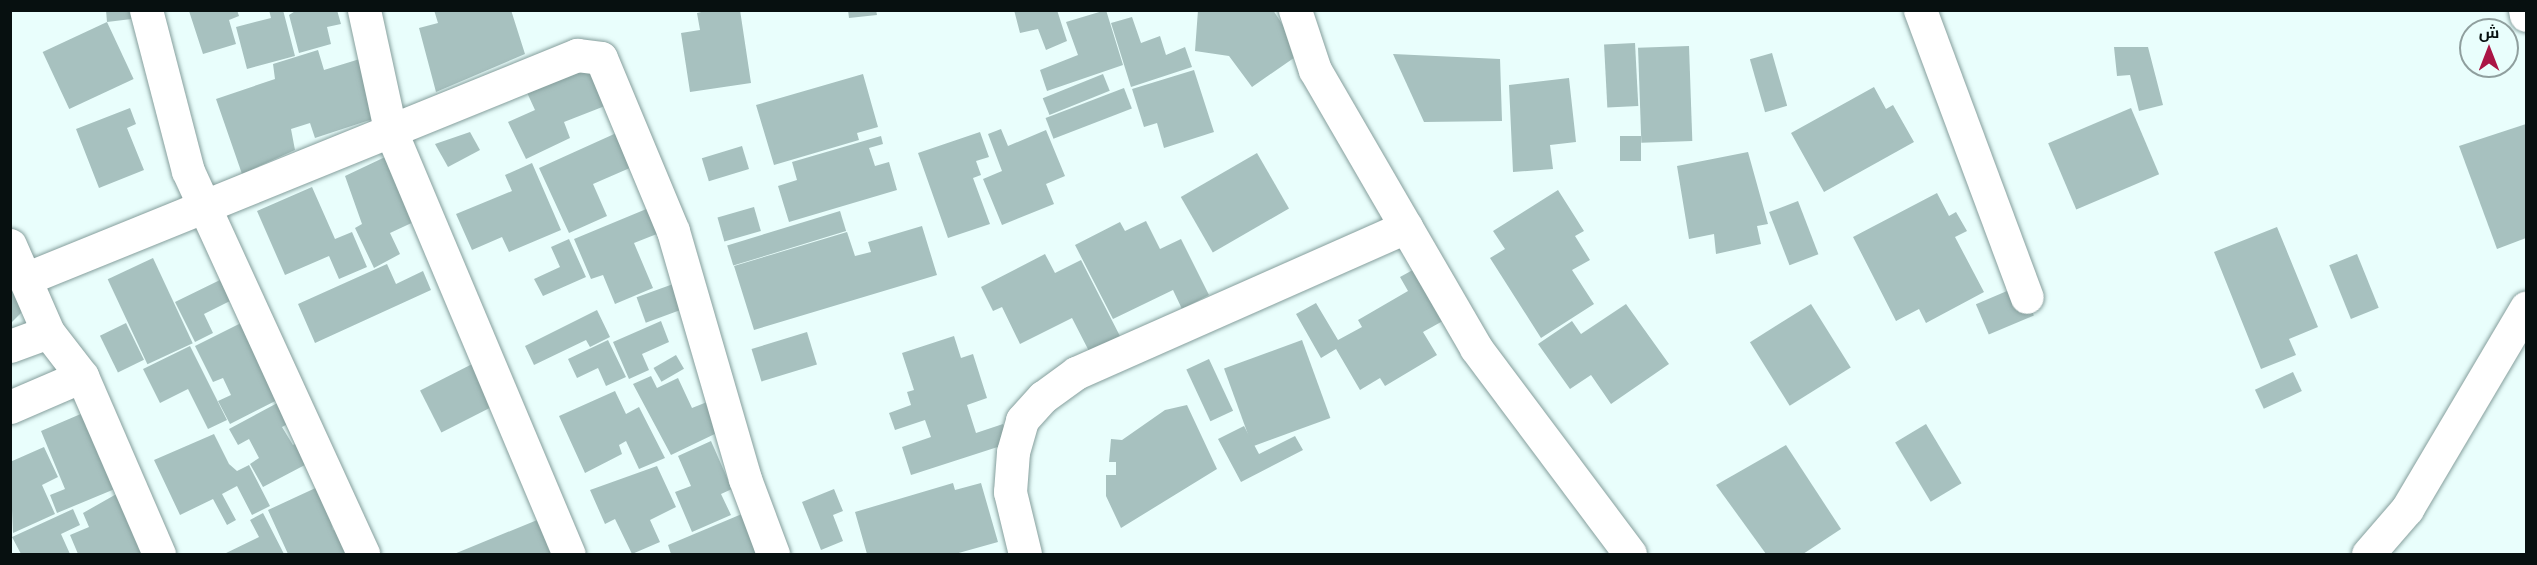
<!DOCTYPE html>
<html>
<head>
<meta charset="utf-8">
<style>
	body { margin:0 }
	#map { position:relative; width:2537px; height:565px; overflow:hidden; background:#e9fefc; font-family:"Archivo Narrow",Cairo,sans-serif }
	div>[style] { position:absolute }
	[style*='--x'] { left:calc(var(--x)*1px); top:calc(var(--y)*1px); width:calc(var(--w)*1px); rotate:calc(var(--a)*1deg) }
	.building>* { inset:0; background:#a7c1bf; transform-origin:0 0 }
	.roads { filter:drop-shadow(0 0 2px #859e9c) drop-shadow(0 0 2px #859e9c) }
	.minor>* { height:33px; margin:-16.5px; padding:0 16.5px; transform-origin:16.5px; border-radius:16.5px; background:#fff }
	span { translate:-50% -50%; white-space:nowrap; text-align:center; line-height:1.15; -webkit-text-stroke:4.5px #e9fefc; paint-order:stroke }
	.frame { position:absolute; inset:0; border:12px solid #071010; pointer-events:none }
	.north { position:absolute; left:2459px; top:18px; width:60px; height:60px; box-sizing:border-box; background:#e9fefc; border:2px solid #8f9f9e; border-radius:50%; rotate:0deg; font-size:16px; font-weight:700; line-height:24px; text-align:center; color:#071010 }
	.north::after { content:''; display:block; margin:auto; width:21px; height:27px; background:#aa1545; clip-path:polygon(50% 0,100% 100%,50% 72%,0 100%) }
</style>
</head>
<body>
<div id="map">
	<div class="building">
		<i style="clip-path:polygon(106px 10px,155px 10px,156px 16px,107px 22px)"></i>
		<i style="clip-path:polygon(237px 10px,239px 16px,229px 20px,236px 44px,203px 54px,189px 11px)"></i>
		<i style="clip-path:polygon(269px 10px,283px 10px,295px 56px,247px 69px,236px 27px,271px 18px)"></i>
		<i style="clip-path:polygon(297px 10px,337px 10px,341px 24px,327px 27px,331px 44px,299px 53px,289px 15px)"></i>
		<i style="clip-path:polygon(434px 10px,511px 10px,525px 54px,436px 92px,419px 28px,438px 23px)"></i>
		<i style="clip-path:polygon(710px 10px,740px 10px,751px 83px,690px 92px,681px 33px,700px 30px,697px 13px)"></i>
		<i style="clip-path:polygon(848px 10px,876px 10px,877px 15px,849px 18px)"></i>
		<i style="clip-path:polygon(1014px 10px,1057px 10px,1067px 41px,1046px 50px,1038px 29px,1020px 33px)"></i>
		<i style="clip-path:polygon(1106px 10px,1123px 65px,1047px 91px,1040px 70px,1078px 55px,1066px 22px)"></i>
		<i style="clip-path:polygon(1198px 10px,1273px 10px,1301px 53px,1252px 87px,1229px 56px,1195px 51px)"></i>
		<i style="clip-path:polygon(1132px 17px,1141px 43px,1160px 36px,1166px 55px,1185px 47px,1192px 67px,1131px 87px,1111px 23px)"></i>
		<i style="left:107px;top:22px;width:63px;height:71px;rotate:65deg"></i>
		<i style="left:1635px;top:43px;width:63px;height:31px;rotate:87deg"></i>
		<i style="left:1689px;top:46px;width:95px;height:51px;rotate:88deg"></i>
		<i style="clip-path:polygon(2114px 47px,2148px 47px,2163px 105px,2139px 111px,2130px 75px,2117px 76px)"></i>
		<i style="clip-path:polygon(318px 50px,324px 70px,363px 58px,382px 116px,315px 138px,310px 123px,291px 129px,295px 150px,242px 174px,216px 99px,275px 79px,273px 64px)"></i>
		<i style="left:1772px;top:53px;width:55px;height:23px;rotate:74deg"></i>
		<i style="clip-path:polygon(1393px 54px,1500px 59px,1502px 121px,1424px 122px)"></i>
		<i style="clip-path:polygon(573px 62px,596px 69px,610px 104px,564px 122px,570px 138px,526px 159px,508px 122px,535px 110px,524px 86px)"></i>
		<i style="clip-path:polygon(1194px 70px,1214px 132px,1164px 148px,1157px 123px,1144px 127px,1132px 89px)"></i>
		<i style="clip-path:polygon(863px 74px,878px 127px,857px 133px,859px 140px,774px 165px,756px 105px)"></i>
		<i style="left:1103px;top:74px;width:18px;height:65px;rotate:68deg"></i>
		<i style="clip-path:polygon(1569px 78px,1576px 142px,1550px 145px,1553px 169px,1513px 172px,1509px 85px)"></i>
		<i style="clip-path:polygon(1874px 87px,1886px 109px,1893px 105px,1914px 142px,1824px 192px,1791px 133px)"></i>
		<i style="left:1124px;top:88px;width:22px;height:84px;rotate:69deg"></i>
		<i style="clip-path:polygon(130px 108px,136px 124px,127px 128px,144px 170px,99px 188px,76px 129px)"></i>
		<i style="left:2131px;top:108px;width:72px;height:90px;rotate:67deg"></i>
		<i style="clip-path:polygon(2526px 124px,2526px 238px,2497px 249px,2459px 146px)"></i>
		<i style="clip-path:polygon(1001px 129px,1008px 146px,1046px 130px,1065px 176px,1046px 184px,1054px 204px,1002px 225px,983px 179px,1002px 171px,988px 134px)"></i>
		<i style="clip-path:polygon(623px 130px,639px 164px,593px 184px,607px 216px,569px 233px,539px 168px)"></i>
		<i style="clip-path:polygon(470px 132px,480px 150px,448px 167px,435px 144px)"></i>
		<i style="clip-path:polygon(980px 132px,989px 157px,976px 161px,981px 175px,973px 178px,990px 224px,948px 238px,918px 153px)"></i>
		<i style="clip-path:polygon(881px 136px,883px 144px,869px 148px,875px 166px,889px 162px,897px 190px,789px 222px,778px 186px,797px 180px,792px 162px)"></i>
		<i style="left:1641px;top:136px;width:25px;height:21px;rotate:90deg"></i>
		<i style="left:742px;top:146px;width:24px;height:42px;rotate:73deg"></i>
		<i style="clip-path:polygon(402px 149px,433px 213px,390px 233px,400px 254px,374px 268px,355px 228px,362px 224px,345px 176px)"></i>
		<i style="clip-path:polygon(1748px 152px,1768px 224px,1757px 226px,1761px 244px,1716px 254px,1714px 234px,1689px 239px,1677px 166px)"></i>
		<i style="left:1257px;top:153px;width:64px;height:88px;rotate:60deg"></i>
		<i style="clip-path:polygon(532px 163px,561px 230px,509px 252px,502px 237px,472px 250px,456px 214px,512px 191px,505px 175px)"></i>
		<i style="clip-path:polygon(312px 187px,335px 239px,352px 232px,367px 267px,339px 279px,329px 256px,285px 275px,257px 211px)"></i>
		<i style="clip-path:polygon(1558px 190px,1584px 231px,1575px 236px,1590px 260px,1572px 270px,1594px 304px,1541px 338px,1490px 258px,1505px 249px,1493px 231px)"></i>
		<i style="clip-path:polygon(1937px 193px,1949px 216px,1956px 212px,1967px 231px,1955px 237px,1984px 292px,1926px 323px,1919px 309px,1896px 321px,1853px 237px)"></i>
		<i style="left:1798px;top:201px;width:57px;height:31px;rotate:69deg"></i>
		<i style="clip-path:polygon(656px 205px,667px 230px,634px 243px,653px 288px,615px 304px,603px 275px,591px 279px,574px 239px)"></i>
		<i style="left:754px;top:207px;width:25px;height:38px;rotate:74deg"></i>
		<i style="left:840px;top:211px;width:21px;height:118px;rotate:73deg"></i>
		<i style="clip-path:polygon(1146px 221px,1160px 249px,1181px 239px,1209px 295px,1182px 309px,1173px 290px,1113px 319px,1075px 245px,1120px 222px,1125px 231px)"></i>
		<i style="clip-path:polygon(922px 226px,937px 275px,754px 330px,734px 266px,847px 232px,855px 256px,871px 252px,868px 242px)"></i>
		<i style="clip-path:polygon(2277px 227px,2318px 327px,2289px 339px,2296px 355px,2261px 369px,2214px 252px)"></i>
		<i style="clip-path:polygon(569px 239px,586px 277px,543px 296px,534px 279px,560px 267px,551px 247px)"></i>
		<i style="clip-path:polygon(1045px 254px,1055px 273px,1081px 260px,1122px 340px,1091px 355px,1072px 318px,1020px 344px,1002px 307px,993px 311px,981px 287px)"></i>
		<i style="left:2357px;top:254px;width:58px;height:30px;rotate:68deg"></i>
		<i style="left:153px;top:258px;width:94px;height:50px;rotate:65deg"></i>
		<i style="clip-path:polygon(10px 259px,28px 306px,10px 324px)"></i>
		<i style="clip-path:polygon(387px 264px,396px 284px,423px 271px,431px 290px,315px 343px,298px 304px)"></i>
		<i style="clip-path:polygon(1420px 266px,1450px 317px,1423px 332px,1437px 355px,1385px 386px,1380px 378px,1360px 390px,1336px 349px,1321px 358px,1296px 314px,1316px 303px,1338px 340px,1362px 327px,1358px 320px,1408px 291px,1400px 277px)"></i>
		<i style="clip-path:polygon(220px 280px,230px 301px,204px 314px,213px 333px,195px 342px,175px 302px)"></i>
		<i style="left:676px;top:283px;width:27px;height:42px;rotate:70deg"></i>
		<i style="left:2021px;top:285px;width:33px;height:49px;rotate:67deg"></i>
		<i style="clip-path:polygon(1626px 304px,1669px 364px,1611px 404px,1591px 375px,1570px 389px,1538px 344px,1572px 321px,1581px 334px)"></i>
		<i style="left:1811px;top:304px;width:75px;height:72px;rotate:58deg"></i>
		<i style="clip-path:polygon(597px 310px,610px 337px,590px 347px,586px 340px,534px 365px,525px 346px)"></i>
		<i style="clip-path:polygon(261px 313px,299px 389px,230px 424px,218px 401px,231px 395px,223px 378px,213px 382px,195px 346px)"></i>
		<i style="clip-path:polygon(661px 321px,669px 342px,642px 354px,649px 370px,629px 379px,613px 342px)"></i>
		<i style="left:126px;top:323px;width:41px;height:29px;rotate:64deg"></i>
		<i style="left:807px;top:332px;width:34px;height:58px;rotate:73deg"></i>
		<i style="clip-path:polygon(954px 336px,961px 358px,973px 354px,987px 398px,967px 405px,976px 433px,1003px 424px,1010px 443px,911px 475px,902px 447px,931px 437px,925px 420px,895px 430px,889px 413px,911px 405px,907px 392px,914px 390px,902px 353px)"></i>
		<i style="clip-path:polygon(608px 340px,626px 377px,606px 386px,598px 368px,577px 378px,568px 359px)"></i>
		<i style="left:1302px;top:340px;width:83px;height:83px;rotate:70deg"></i>
		<i style="clip-path:polygon(190px 346px,227px 420px,208px 429px,188px 389px,160px 403px,143px 369px)"></i>
		<i style="left:676px;top:355px;width:16px;height:26px;rotate:60deg"></i>
		<i style="left:486px;top:357px;width:47px;height:74px;rotate:63deg"></i>
		<i style="left:1209px;top:359px;width:57px;height:25px;rotate:65deg"></i>
		<i style="left:2293px;top:372px;width:21px;height:42px;rotate:65deg"></i>
		<i style="clip-path:polygon(651px 376px,657px 388px,678px 378px,692px 408px,707px 402px,721px 431px,671px 455px,633px 384px)"></i>
		<i style="clip-path:polygon(615px 391px,626px 414px,639px 407px,665px 458px,639px 469px,626px 441px,619px 445px,622px 454px,585px 473px,559px 416px)"></i>
		<i style="clip-path:polygon(296px 393px,307px 414px,282px 427px,293px 445px,308px 437px,320px 457px,263px 487px,250px 464px,259px 458px,249px 439px,238px 445px,229px 429px)"></i>
		<i style="clip-path:polygon(1187px 405px,1217px 469px,1121px 528px,1106px 496px,1106px 475px,1116px 475px,1116px 462px,1109px 462px,1111px 439px,1122px 440px,1165px 410px)"></i>
		<i style="clip-path:polygon(90px 410px,122px 486px,57px 513px,50px 495px,65px 489px,41px 431px)"></i>
		<i style="left:1926px;top:424px;width:69px;height:36px;rotate:59deg"></i>
		<i style="clip-path:polygon(1244px 426px,1259px 454px,1295px 436px,1303px 450px,1241px 482px,1218px 439px)"></i>
		<i style="clip-path:polygon(214px 434px,229px 464px,237px 471px,249px 465px,270px 506px,252px 515px,237px 486px,222px 494px,236px 520px,227px 525px,213px 499px,180px 515px,154px 460px)"></i>
		<i style="clip-path:polygon(711px 441px,732px 489px,721px 494px,731px 515px,692px 532px,675px 492px,691px 486px,678px 456px)"></i>
		<i style="clip-path:polygon(1786px 445px,1841px 529px,1803px 554px,1766px 554px,1716px 485px)"></i>
		<i style="clip-path:polygon(44px 447px,58px 477px,42px 485px,55px 514px,13px 533px,10px 462px)"></i>
		<i style="clip-path:polygon(657px 466px,676px 507px,650px 520px,660px 542px,632px 554px,615px 519px,605px 524px,590px 490px)"></i>
		<i style="clip-path:polygon(953px 483px,955px 490px,981px 483px,998px 542px,955px 554px,867px 554px,855px 512px)"></i>
		<i style="clip-path:polygon(322px 485px,333px 530px,357px 519px,374px 554px,288px 554px,268px 510px)"></i>
		<i style="clip-path:polygon(834px 489px,843px 511px,833px 515px,843px 541px,821px 550px,802px 502px)"></i>
		<i style="clip-path:polygon(120px 492px,147px 554px,78px 554px,70px 535px,89px 527px,83px 513px)"></i>
		<i style="clip-path:polygon(73px 509px,80px 525px,61px 534px,70px 554px,21px 554px,12px 537px)"></i>
		<i style="clip-path:polygon(749px 511px,766px 554px,671px 554px,668px 545px)"></i>
		<i style="clip-path:polygon(263px 513px,284px 554px,224px 554px,259px 537px,250px 520px)"></i>
		<i style="clip-path:polygon(547px 516px,559px 554px,454px 554px)"></i>
	</div>
	<div class="roads">
		<div class="minor">
			<i style="--x:146;--y:10;--w:166;--a:75.4"></i>
			<i style="--x:188;--y:171;--w:421;--a:65.4"></i>
			<i style="--x:364;--y:10;--w:122;--a:77.7"></i>
			<i style="--x:390;--y:129;--w:461;--a:67.2"></i>
			<i style="--x:1295;--y:10;--w:63;--a:71.6"></i>
			<i style="--x:1315;--y:70;--w:321;--a:59.9"></i>
			<i style="--x:1476;--y:348;--w:257;--a:53.2"></i>
			<i style="--x:1920;--y:10;--w:306;--a:69.6"></i>
			<i style="--x:2525;--y:10;--w:5;--a:79"></i>
			<i style="--x:10;--y:245;--w:95;--a:66.4"></i>
			<i style="--x:48;--y:332;--w:56;--a:52.3"></i>
			<i style="--x:82;--y:376;--w:194;--a:66.6"></i>
			<i style="--x:25;--y:279;--w:596;--a:-22.09"></i>
			<i style="--x:577;--y:55;--w:24;--a:7"></i>
			<i style="--x:601;--y:58;--w:187;--a:67.4"></i>
			<i style="--x:673;--y:231;--w:258;--a:73.8"></i>
			<i style="--x:745;--y:479;--w:80;--a:69.5"></i>
			<i style="--x:10;--y:346;--w:40;--a:-20.2"></i>
			<i style="--x:10;--y:407;--w:78;--a:-23.3"></i>
			<i style="--x:1025;--y:554;--w:64;--a:-103.6"></i>
			<i style="--x:1010;--y:492;--w:40;--a:-85.7"></i>
			<i style="--x:1013;--y:452;--w:33;--a:-74"></i>
			<i style="--x:1022;--y:420;--w:31;--a:-48"></i>
			<i style="--x:1043;--y:397;--w:41;--a:-36"></i>
			<i style="--x:1076;--y:373;--w:361;--a:-23.9"></i>
			<i style="--x:2368;--y:554;--w:60;--a:-49.1"></i>
			<i style="--x:2407;--y:509;--w:234;--a:-59.4"></i>
		</div>
	</div>
	<div class="frame"></div>
	<div class="north">ش</div>
</div>
</body>
</html>
